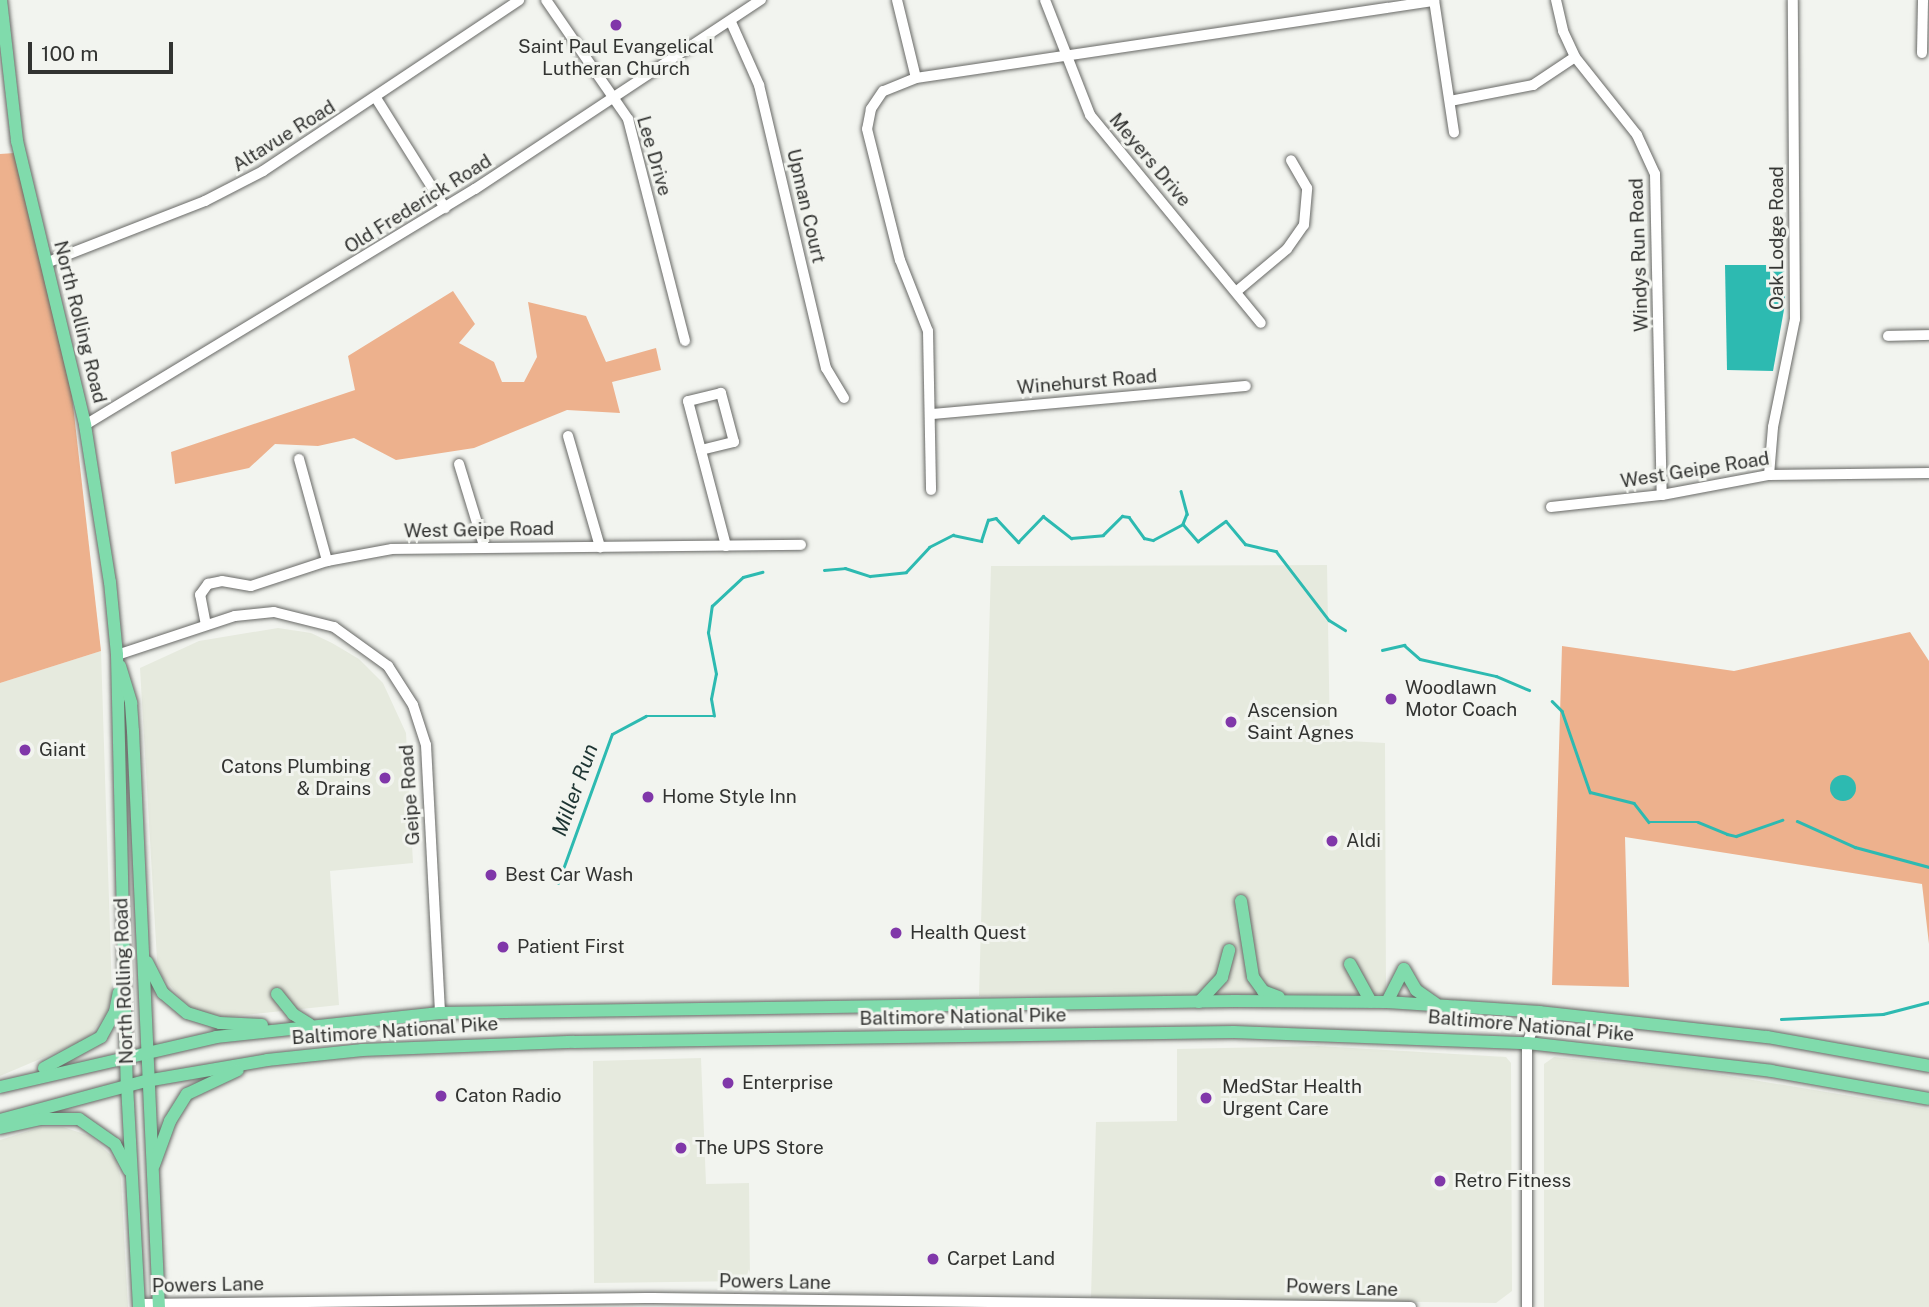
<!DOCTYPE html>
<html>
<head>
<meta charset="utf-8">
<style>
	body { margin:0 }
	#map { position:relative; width:1929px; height:1307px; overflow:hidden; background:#f2f4ef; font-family:"Public Sans",sans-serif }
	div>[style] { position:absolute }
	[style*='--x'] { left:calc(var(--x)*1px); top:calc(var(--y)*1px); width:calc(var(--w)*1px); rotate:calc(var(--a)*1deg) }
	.built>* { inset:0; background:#e6eade }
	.green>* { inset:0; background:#edb18d }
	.water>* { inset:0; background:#2dbab1 }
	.round { border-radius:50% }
	.stream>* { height:2.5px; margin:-1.25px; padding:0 1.25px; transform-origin:1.25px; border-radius:1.25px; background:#2dbab1 }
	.roads { filter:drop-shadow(0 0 2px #686966) drop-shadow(0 0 2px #686966) }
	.minor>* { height:10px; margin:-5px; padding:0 5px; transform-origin:5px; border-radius:5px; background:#fff }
	.major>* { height:12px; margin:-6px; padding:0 6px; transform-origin:6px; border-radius:6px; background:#80dbac }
	.dots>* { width:19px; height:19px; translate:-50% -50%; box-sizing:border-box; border:4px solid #f2f4ef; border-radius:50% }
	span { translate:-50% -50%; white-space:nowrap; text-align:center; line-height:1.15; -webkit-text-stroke:6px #f2f4ef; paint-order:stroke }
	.poi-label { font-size:19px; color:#323331 }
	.left { translate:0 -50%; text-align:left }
	.right { translate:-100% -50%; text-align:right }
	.street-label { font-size:19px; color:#323331 }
	.water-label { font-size:21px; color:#1d3432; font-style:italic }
	.scale { position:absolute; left:28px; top:42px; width:145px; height:32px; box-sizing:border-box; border:4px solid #323331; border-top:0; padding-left:9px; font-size:21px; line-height:24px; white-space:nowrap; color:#323331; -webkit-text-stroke:5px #f2f4ef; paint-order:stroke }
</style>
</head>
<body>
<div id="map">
	<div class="built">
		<i style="clip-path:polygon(1327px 565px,1330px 740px,1385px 743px,1386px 994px,979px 996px,991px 566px)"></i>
		<i style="clip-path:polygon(278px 628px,311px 633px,332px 643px,359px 659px,383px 683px,406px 733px,413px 863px,330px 871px,339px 1005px,226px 1017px,198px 1011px,183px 1001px,162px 976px,157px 960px,140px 668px,199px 641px)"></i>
		<i style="clip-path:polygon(101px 651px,112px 995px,106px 1014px,87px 1039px,0 1076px,0 683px)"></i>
		<i style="clip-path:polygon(1318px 1046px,1506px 1057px,1511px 1063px,1512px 1291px,1496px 1303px,1091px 1297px,1096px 1122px,1177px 1121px,1177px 1049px)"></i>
		<i style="clip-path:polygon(1554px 1057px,1705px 1072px,1929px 1109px,1929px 1307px,1544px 1307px,1544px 1064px)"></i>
		<i style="clip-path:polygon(701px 1058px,706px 1184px,749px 1183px,750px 1281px,594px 1283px,593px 1061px)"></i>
		<i style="clip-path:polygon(41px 1127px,63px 1127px,90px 1136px,116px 1160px,121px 1179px,128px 1307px,0 1307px,0 1140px)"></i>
	</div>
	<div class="green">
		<i style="clip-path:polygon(15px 153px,72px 396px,101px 651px,0 683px,0 154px)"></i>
		<i style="clip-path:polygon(453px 291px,475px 324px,459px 343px,494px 362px,502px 382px,524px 382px,537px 357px,528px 302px,586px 316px,606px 362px,656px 348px,661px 370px,612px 382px,620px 413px,567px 410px,474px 448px,396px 460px,354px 438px,318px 446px,275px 444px,249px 468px,175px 484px,171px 452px,355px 390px,348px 356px)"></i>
		<i style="clip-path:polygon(1910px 632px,1929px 661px,1929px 944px,1922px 884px,1625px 837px,1629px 987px,1552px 985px,1562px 646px,1734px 671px)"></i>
	</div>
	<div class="water">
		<i style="clip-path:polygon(1725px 265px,1785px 265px,1785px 304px,1773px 371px,1727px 370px)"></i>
		<i class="round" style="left:1830px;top:775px;width:26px;height:26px"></i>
	</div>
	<div class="stream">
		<i style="--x:1181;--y:491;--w:24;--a:75"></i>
		<i style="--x:1187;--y:514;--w:11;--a:112"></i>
		<i style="--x:824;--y:570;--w:21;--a:-5"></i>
		<i style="--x:845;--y:568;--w:26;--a:18"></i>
		<i style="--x:870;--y:576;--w:36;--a:-6"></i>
		<i style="--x:906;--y:572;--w:34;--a:-47"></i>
		<i style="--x:929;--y:547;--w:27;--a:-27"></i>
		<i style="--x:953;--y:535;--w:29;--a:12"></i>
		<i style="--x:981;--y:541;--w:22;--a:-72"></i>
		<i style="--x:988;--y:520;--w:8;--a:-14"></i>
		<i style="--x:996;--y:518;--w:33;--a:47"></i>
		<i style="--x:1018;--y:542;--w:36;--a:-46"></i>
		<i style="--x:1043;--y:516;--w:36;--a:38"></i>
		<i style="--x:1071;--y:538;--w:32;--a:-5"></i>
		<i style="--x:1103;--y:535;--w:27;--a:-45"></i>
		<i style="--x:1122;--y:516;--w:7;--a:8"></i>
		<i style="--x:1129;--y:517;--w:26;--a:54"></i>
		<i style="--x:1144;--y:538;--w:9;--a:13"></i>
		<i style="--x:1153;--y:540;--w:34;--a:-28"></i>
		<i style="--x:1183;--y:524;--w:23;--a:49"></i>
		<i style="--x:1198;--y:541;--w:34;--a:-36"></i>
		<i style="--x:1226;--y:521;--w:30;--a:50"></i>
		<i style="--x:1245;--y:544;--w:32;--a:13"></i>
		<i style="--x:1276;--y:551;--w:87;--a:52.5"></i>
		<i style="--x:1329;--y:620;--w:19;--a:32"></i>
		<i style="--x:1382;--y:650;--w:23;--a:-13"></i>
		<i style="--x:1404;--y:645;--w:21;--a:41"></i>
		<i style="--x:1420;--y:659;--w:78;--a:12.6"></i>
		<i style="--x:1496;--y:676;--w:36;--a:23"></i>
		<i style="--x:1552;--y:701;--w:14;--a:45"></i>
		<i style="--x:1562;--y:711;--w:86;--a:70.9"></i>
		<i style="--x:1590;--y:792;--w:45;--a:14"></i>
		<i style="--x:1634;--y:803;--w:24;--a:52"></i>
		<i style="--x:1649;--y:822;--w:49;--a:0"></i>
		<i style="--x:1698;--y:822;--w:31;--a:22"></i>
		<i style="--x:1727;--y:834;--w:9;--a:13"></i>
		<i style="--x:1736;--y:836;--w:49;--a:-19.2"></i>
		<i style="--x:1797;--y:821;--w:64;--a:24.1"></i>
		<i style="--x:1855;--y:847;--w:77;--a:15.1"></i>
		<i style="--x:558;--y:883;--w:158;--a:-70.1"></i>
		<i style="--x:612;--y:734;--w:38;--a:-28"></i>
		<i style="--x:646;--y:716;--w:68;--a:0"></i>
		<i style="--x:714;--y:716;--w:17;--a:-100"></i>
		<i style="--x:711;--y:699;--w:25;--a:-79"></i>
		<i style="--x:716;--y:674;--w:42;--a:-101"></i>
		<i style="--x:708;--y:633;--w:27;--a:-82"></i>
		<i style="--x:712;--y:606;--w:42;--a:-43.1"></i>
		<i style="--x:743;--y:577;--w:20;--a:-15"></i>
		<i style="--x:1781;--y:1019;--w:102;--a:-2.8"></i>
		<i style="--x:1883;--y:1014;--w:48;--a:-14.6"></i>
	</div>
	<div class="roads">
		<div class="minor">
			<i style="--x:546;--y:0;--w:145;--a:55.4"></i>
			<i style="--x:628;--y:119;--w:229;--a:75.6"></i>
			<i style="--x:897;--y:0;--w:80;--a:76.3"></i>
			<i style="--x:916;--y:78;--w:524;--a:-8.46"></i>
			<i style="--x:1045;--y:0;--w:123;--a:68.6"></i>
			<i style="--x:1090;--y:115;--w:269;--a:50.6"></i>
			<i style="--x:1434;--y:0;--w:134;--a:81.4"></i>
			<i style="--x:1556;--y:0;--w:32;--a:77"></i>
			<i style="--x:1563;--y:31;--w:29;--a:65"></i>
			<i style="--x:1575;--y:57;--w:100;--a:51.5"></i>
			<i style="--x:1637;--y:135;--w:43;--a:65.2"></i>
			<i style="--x:1655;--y:174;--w:321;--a:88.8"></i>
			<i style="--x:731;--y:22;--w:69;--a:66"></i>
			<i style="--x:759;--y:85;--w:291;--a:76.7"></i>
			<i style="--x:826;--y:368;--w:35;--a:59"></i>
			<i style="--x:1922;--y:53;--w:53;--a:-88.9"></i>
			<i style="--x:916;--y:78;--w:35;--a:158"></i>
			<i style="--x:883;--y:91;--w:22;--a:124"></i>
			<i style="--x:871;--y:109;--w:20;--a:101"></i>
			<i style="--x:867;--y:129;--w:135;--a:75.9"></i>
			<i style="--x:900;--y:260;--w:76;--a:68.5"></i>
			<i style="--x:928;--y:331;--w:159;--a:88.9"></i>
			<i style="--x:376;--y:98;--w:130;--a:57.9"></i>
			<i style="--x:1450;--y:101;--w:85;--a:-10.9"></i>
			<i style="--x:1533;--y:85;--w:50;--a:-33.7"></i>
			<i style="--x:46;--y:263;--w:171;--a:-21.3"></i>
			<i style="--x:205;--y:201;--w:65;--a:-27.3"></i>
			<i style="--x:263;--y:171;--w:308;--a:-33.7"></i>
			<i style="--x:1237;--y:291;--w:65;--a:-40"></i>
			<i style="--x:1287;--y:249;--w:29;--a:-55"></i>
			<i style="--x:1304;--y:225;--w:37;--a:-85"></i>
			<i style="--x:1307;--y:188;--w:32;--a:-120"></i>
			<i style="--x:1888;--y:336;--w:41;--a:-1.4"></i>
			<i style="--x:932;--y:414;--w:315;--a:-5.1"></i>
			<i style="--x:85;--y:425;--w:456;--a:-31.2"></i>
			<i style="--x:475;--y:189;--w:343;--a:-33.5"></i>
			<i style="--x:568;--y:436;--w:116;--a:73.9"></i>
			<i style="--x:701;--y:450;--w:34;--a:-14"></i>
			<i style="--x:734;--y:442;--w:51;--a:-104.9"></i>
			<i style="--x:721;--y:393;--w:34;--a:166"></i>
			<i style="--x:688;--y:401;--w:150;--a:75.3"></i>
			<i style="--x:299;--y:459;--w:106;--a:74.6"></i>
			<i style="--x:459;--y:464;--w:86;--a:73"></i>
			<i style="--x:1769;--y:475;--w:48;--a:-85.2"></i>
			<i style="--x:1773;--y:427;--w:110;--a:-78.5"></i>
			<i style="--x:1795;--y:319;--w:319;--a:-90.4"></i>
			<i style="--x:1551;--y:507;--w:112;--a:-6.2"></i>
			<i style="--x:1662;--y:495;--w:109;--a:-10.6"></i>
			<i style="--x:1769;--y:475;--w:160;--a:-0.7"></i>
			<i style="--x:206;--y:625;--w:31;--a:-101"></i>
			<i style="--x:200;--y:595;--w:14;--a:-54"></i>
			<i style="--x:208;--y:584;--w:14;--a:-12"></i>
			<i style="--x:222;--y:581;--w:29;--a:10"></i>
			<i style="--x:251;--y:586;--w:80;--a:-18.2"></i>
			<i style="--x:327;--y:561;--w:66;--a:-10.5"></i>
			<i style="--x:392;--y:549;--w:409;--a:-0.6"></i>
			<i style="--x:117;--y:655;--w:124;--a:-18.3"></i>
			<i style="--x:235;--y:616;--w:39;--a:-6"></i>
			<i style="--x:274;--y:612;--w:62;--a:14"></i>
			<i style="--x:334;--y:627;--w:67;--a:35.8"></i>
			<i style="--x:388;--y:666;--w:46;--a:57.3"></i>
			<i style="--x:413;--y:705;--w:42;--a:72"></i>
			<i style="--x:426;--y:745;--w:268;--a:87"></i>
			<i style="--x:139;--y:1304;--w:514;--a:-0.67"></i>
			<i style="--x:653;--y:1298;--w:758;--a:0.68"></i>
			<i style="--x:1527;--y:1307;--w:264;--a:-90"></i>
			<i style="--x:1527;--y:1043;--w:34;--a:-67"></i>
		</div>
		<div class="major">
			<i style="--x:1;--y:0;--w:142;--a:83.5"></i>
			<i style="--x:17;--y:141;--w:292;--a:76.5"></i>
			<i style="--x:85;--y:425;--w:159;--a:81"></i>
			<i style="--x:110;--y:582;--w:73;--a:84.5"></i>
			<i style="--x:117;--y:655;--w:430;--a:88.7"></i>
			<i style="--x:127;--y:1085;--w:222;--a:86.9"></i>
			<i style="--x:120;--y:666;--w:39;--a:73"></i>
			<i style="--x:131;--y:703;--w:28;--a:86"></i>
			<i style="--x:133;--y:731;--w:577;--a:87.42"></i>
			<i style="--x:1241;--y:901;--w:77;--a:81"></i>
			<i style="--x:1253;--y:977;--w:17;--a:54"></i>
			<i style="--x:1263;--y:991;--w:17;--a:21"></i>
			<i style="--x:147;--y:962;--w:35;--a:63"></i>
			<i style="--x:163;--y:993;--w:31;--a:40"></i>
			<i style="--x:187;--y:1013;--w:34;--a:17"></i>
			<i style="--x:220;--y:1023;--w:42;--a:2.7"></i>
			<i style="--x:1350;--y:964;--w:43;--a:61.1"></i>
			<i style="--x:1404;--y:969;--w:24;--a:60"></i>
			<i style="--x:1416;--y:990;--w:24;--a:35"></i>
			<i style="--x:277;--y:994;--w:26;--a:51"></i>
			<i style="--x:293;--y:1014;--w:19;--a:32"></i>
			<i style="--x:1199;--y:1002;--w:34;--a:-47"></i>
			<i style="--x:1222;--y:977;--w:28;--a:-75"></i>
			<i style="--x:1387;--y:1002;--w:37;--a:-63"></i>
			<i style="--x:44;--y:1068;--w:65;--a:-28.5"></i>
			<i style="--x:101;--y:1037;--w:29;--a:-61"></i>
			<i style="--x:115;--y:1012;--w:20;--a:-79"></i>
			<i style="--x:0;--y:1087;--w:222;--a:-13"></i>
			<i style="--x:216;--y:1037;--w:225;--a:-6.1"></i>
			<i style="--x:440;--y:1013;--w:794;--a:-0.87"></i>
			<i style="--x:1234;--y:1001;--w:153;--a:0.4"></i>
			<i style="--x:1387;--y:1002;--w:153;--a:3.7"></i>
			<i style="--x:1540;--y:1012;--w:228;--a:6.3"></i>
			<i style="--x:1767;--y:1037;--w:165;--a:10.1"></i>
			<i style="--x:0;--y:1120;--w:151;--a:-15"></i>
			<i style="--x:146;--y:1081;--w:123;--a:-9.8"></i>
			<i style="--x:267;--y:1060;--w:96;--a:-6"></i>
			<i style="--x:362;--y:1050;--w:212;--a:-2.2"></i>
			<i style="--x:574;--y:1042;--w:660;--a:-0.87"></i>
			<i style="--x:1234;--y:1032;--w:293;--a:2.2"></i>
			<i style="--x:1527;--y:1043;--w:246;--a:6.5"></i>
			<i style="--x:1771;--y:1071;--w:160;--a:10"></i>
			<i style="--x:0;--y:1128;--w:42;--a:-12.4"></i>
			<i style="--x:41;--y:1119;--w:38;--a:0"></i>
			<i style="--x:79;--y:1119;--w:44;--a:34.8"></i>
			<i style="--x:115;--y:1144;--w:30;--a:62"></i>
			<i style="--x:154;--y:1165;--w:47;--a:-70"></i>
			<i style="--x:170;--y:1121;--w:32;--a:-58"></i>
			<i style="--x:187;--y:1094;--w:56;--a:-25.2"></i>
		</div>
	</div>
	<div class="dots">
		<i style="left:616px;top:25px;background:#8037a9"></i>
		<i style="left:1391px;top:699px;background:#8037a9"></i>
		<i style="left:1231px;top:722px;background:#8037a9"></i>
		<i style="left:25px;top:750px;background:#8037a9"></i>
		<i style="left:385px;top:778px;background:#8037a9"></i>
		<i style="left:648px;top:797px;background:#8037a9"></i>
		<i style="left:1332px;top:841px;background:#8037a9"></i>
		<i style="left:491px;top:875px;background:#8037a9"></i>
		<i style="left:896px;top:933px;background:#8037a9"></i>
		<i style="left:503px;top:947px;background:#8037a9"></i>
		<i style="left:728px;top:1083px;background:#8037a9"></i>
		<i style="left:441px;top:1096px;background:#8037a9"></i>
		<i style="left:1206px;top:1098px;background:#8037a9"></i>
		<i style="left:681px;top:1148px;background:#8037a9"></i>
		<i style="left:1440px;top:1181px;background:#8037a9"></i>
		<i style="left:933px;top:1259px;background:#8037a9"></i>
	</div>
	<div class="poi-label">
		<span style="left:616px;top:58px">Saint Paul Evangelical<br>Lutheran Church</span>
		<span class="left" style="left:1405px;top:699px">Woodlawn<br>Motor Coach</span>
		<span class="left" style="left:1247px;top:722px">Ascension<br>Saint Agnes</span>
		<span class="left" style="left:39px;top:750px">Giant</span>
		<span class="right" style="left:371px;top:778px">Catons Plumbing<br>&amp; Drains</span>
		<span class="left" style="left:662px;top:797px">Home Style Inn</span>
		<span class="left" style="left:1346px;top:841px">Aldi</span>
		<span class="left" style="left:505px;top:875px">Best Car Wash</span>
		<span class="left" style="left:910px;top:933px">Health Quest</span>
		<span class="left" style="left:517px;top:947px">Patient First</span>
		<span class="left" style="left:742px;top:1083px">Enterprise</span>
		<span class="left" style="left:1222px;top:1098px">MedStar Health<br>Urgent Care</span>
		<span class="left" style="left:455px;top:1096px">Caton Radio</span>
		<span class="left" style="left:695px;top:1148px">The UPS Store</span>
		<span class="left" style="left:1454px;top:1181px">Retro Fitness</span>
		<span class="left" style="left:947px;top:1259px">Carpet Land</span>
	</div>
	<div class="street-label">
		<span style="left:284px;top:136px;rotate:-32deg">Altavue Road</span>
		<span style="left:654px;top:156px;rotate:74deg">Lee Drive</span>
		<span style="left:1150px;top:160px;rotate:50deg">Meyers Drive</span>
		<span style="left:418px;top:204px;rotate:-32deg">Old Frederick Road</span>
		<span style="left:806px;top:206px;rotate:77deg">Upman Court</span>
		<span style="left:1777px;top:238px;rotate:-90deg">Oak Lodge Road</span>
		<span style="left:1639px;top:255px;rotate:-92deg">Windys Run Road</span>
		<span style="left:80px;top:322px;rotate:76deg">North Rolling Road</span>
		<span style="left:1087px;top:382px;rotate:-5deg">Winehurst Road</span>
		<span style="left:1695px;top:470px;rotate:-9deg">West Geipe Road</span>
		<span style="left:479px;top:530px;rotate:-1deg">West Geipe Road</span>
		<span style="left:410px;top:795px;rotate:-94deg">Geipe Road</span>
		<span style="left:124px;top:981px;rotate:-92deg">North Rolling Road</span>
		<span style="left:963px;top:1017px;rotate:-1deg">Baltimore National Pike</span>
		<span style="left:1531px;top:1026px;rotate:5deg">Baltimore National Pike</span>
		<span style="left:395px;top:1031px;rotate:-4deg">Baltimore National Pike</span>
		<span style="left:775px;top:1282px;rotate:1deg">Powers Lane</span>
		<span style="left:208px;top:1285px;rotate:-1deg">Powers Lane</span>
		<span style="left:1342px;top:1288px;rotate:2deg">Powers Lane</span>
	</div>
	<div class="water-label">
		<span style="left:575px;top:790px;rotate:-70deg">Miller Run</span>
	</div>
	<div class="scale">100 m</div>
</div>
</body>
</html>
